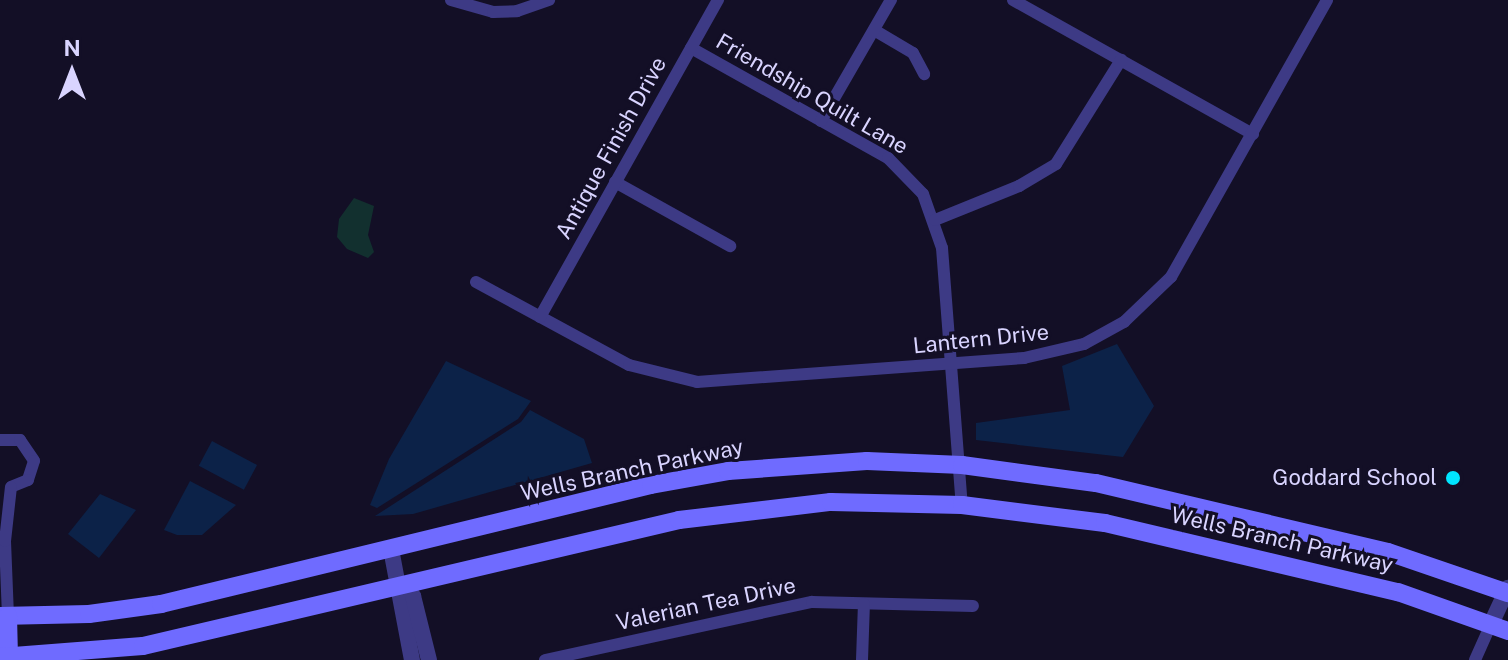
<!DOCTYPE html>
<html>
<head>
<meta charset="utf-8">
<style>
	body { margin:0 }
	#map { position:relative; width:1508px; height:660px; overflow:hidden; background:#130f26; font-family:"Public Sans",sans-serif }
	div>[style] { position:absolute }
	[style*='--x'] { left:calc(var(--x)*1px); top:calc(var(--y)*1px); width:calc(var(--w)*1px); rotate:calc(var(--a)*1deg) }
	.green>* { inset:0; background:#12302f }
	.water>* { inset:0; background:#0c2248; transform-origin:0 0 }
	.minor>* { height:12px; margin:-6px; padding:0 6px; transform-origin:6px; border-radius:6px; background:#3d3a85 }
	.tertiary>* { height:16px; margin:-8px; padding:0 8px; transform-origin:8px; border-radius:8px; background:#3d3a85 }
	.secondary>* { height:18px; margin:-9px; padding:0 9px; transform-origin:9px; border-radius:9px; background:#6f6bff }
	.dots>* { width:22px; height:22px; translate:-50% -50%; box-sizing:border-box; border:4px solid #130f26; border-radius:50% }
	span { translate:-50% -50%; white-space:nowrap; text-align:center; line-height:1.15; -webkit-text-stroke:6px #130f26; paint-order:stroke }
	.street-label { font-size:22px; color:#d9d4ff }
	.poi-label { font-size:22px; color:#d9d4ff }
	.right { translate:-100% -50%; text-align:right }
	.north { position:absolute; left:32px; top:32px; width:80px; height:80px; -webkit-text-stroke:6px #130f26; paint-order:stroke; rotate:0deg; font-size:22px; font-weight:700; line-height:32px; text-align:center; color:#d9d4ff }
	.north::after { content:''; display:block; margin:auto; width:28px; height:36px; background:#d9d4ff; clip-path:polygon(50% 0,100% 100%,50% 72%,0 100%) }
</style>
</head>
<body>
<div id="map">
	<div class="green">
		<i style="clip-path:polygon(354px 198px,374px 206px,368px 235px,374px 252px,368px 258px,347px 249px,337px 237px,339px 219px)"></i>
	</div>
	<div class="water">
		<i style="clip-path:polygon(1117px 344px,1154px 406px,1123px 457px,976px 440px,976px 423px,1070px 410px,1062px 366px)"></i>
		<i style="clip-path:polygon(446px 361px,531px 401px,518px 419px,377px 508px,370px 505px,389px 459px)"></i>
		<i style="clip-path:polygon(530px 410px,584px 439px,592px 463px,413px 514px,375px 516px,521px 422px)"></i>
		<i style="left:212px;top:441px;width:51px;height:28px;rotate:28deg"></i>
		<i style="clip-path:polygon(190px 481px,236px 505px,202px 535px,177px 535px,164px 530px)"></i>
		<i style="clip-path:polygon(100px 494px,136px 510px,99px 558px,68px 534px)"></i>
	</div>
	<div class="minor">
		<i style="--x:451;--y:0;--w:44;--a:15.9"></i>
		<i style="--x:493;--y:12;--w:24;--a:-2"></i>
		<i style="--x:517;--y:11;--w:34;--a:-19"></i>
		<i style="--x:1013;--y:0;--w:275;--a:29.2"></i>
		<i style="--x:874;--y:30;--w:45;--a:30.5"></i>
		<i style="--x:913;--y:53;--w:24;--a:62"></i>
		<i style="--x:691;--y:48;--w:226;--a:29.2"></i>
		<i style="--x:888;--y:158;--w:50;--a:45.8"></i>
		<i style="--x:923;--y:194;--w:57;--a:70.6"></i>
		<i style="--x:942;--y:248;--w:258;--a:85.6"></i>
		<i style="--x:821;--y:121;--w:140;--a:-60"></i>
		<i style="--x:615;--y:182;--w:132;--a:29.1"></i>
		<i style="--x:935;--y:220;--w:91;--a:-22"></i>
		<i style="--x:1019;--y:186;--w:43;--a:-30.7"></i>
		<i style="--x:1056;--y:164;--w:123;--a:-58"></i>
		<i style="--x:476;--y:282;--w:174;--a:28.5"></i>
		<i style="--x:629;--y:365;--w:70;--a:14"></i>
		<i style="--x:697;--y:382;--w:328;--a:-4.2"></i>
		<i style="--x:1024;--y:358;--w:62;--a:-13.1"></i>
		<i style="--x:1084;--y:344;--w:46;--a:-28.8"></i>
		<i style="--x:1124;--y:322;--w:65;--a:-43.8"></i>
		<i style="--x:1171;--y:277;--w:318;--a:-60.6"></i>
		<i style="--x:540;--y:317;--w:364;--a:-60.7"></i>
		<i style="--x:0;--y:440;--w:20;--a:0"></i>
		<i style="--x:20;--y:440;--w:25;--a:56"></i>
		<i style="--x:34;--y:461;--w:20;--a:108"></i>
		<i style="--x:28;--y:480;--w:18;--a:158"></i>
		<i style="--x:8;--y:616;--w:75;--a:-92.3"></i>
		<i style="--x:5;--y:541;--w:54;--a:-83.7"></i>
		<i style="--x:545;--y:660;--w:273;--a:-12.3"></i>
		<i style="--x:812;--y:602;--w:161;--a:1.4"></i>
		<i style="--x:862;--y:660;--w:56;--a:-88"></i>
		<i style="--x:1475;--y:660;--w:39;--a:-66"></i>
	</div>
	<div class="tertiary">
		<i style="--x:391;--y:549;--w:113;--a:79.3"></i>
		<i style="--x:401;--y:586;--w:16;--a:40"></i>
		<i style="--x:413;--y:596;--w:66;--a:76"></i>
		<i style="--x:1491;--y:624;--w:40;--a:-65"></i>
	</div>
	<div class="secondary">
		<i style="--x:0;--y:616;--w:89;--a:-1.3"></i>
		<i style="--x:89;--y:614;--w:73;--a:-7.9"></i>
		<i style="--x:161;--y:604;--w:504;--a:-13.65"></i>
		<i style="--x:651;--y:485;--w:78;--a:-10.3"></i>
		<i style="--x:728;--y:471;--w:139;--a:-4.1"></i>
		<i style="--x:867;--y:461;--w:95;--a:2.4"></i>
		<i style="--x:962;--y:465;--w:135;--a:7.7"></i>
		<i style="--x:1096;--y:483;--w:300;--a:13.3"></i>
		<i style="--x:1388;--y:552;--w:127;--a:18.9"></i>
		<i style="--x:8;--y:616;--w:41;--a:88.6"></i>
		<i style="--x:0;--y:657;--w:143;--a:-4.4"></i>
		<i style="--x:143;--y:646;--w:551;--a:-13.23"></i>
		<i style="--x:679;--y:520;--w:153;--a:-6.8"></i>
		<i style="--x:831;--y:502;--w:131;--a:1.3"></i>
		<i style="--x:962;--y:505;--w:144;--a:7.2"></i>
		<i style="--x:1105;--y:523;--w:301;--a:13.3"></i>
		<i style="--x:1398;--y:592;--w:117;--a:19.5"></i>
	</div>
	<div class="dots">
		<i style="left:1453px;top:478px;background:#00e5ff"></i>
	</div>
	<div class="street-label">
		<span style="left:812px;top:94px;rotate:30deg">Friendship Quilt Lane</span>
		<span style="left:611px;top:148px;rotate:-61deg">Antique Finish Drive</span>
		<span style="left:981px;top:339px;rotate:-6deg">Lantern Drive</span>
		<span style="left:632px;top:470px;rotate:-12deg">Wells Branch Parkway</span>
		<span style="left:1282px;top:540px;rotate:13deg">Wells Branch Parkway</span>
		<span style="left:706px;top:604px;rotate:-12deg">Valerian Tea Drive</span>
	</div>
	<div class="poi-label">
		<span class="right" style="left:1437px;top:478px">Goddard School</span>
	</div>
	<div class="north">N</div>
</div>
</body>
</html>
